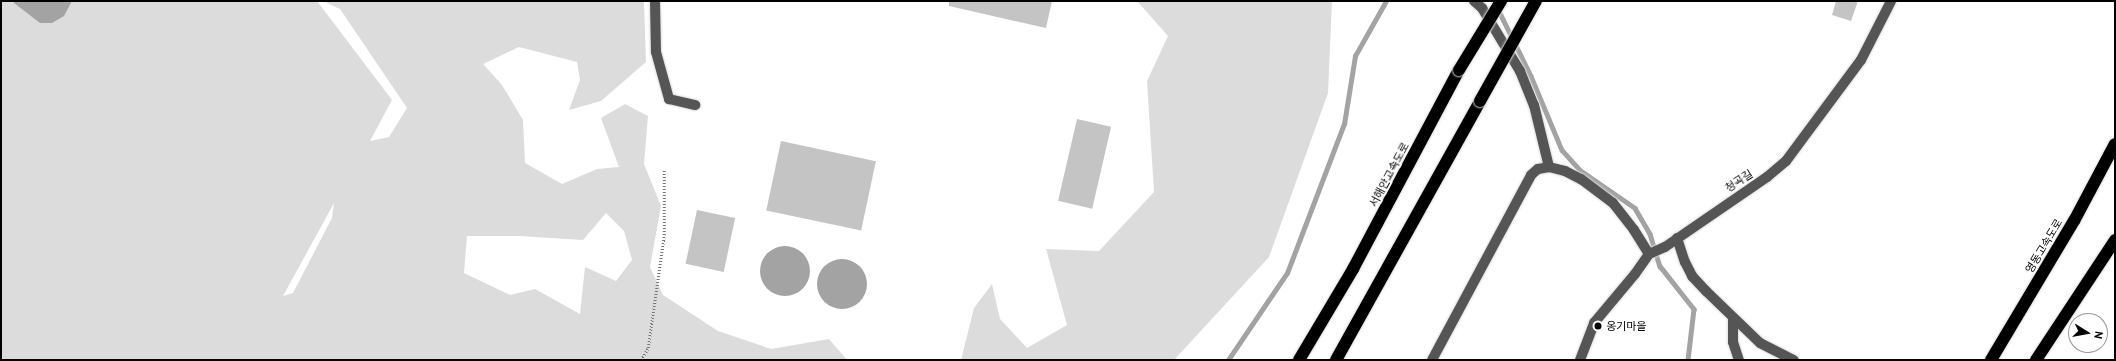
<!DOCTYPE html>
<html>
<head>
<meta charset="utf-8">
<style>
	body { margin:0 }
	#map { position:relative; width:2116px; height:361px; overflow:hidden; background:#fff; font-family:"PT Sans","Noto Sans KR",sans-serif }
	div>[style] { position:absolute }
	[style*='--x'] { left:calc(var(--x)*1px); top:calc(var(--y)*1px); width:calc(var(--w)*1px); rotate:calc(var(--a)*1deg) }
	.green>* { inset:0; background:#dcdcdc }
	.water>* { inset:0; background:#a3a3a3 }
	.round { border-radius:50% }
	.stream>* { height:4.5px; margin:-2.25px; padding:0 2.25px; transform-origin:2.25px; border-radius:2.25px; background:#a3a3a3 }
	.building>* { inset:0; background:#c4c4c4; transform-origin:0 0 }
	.path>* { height:2.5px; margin-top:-1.25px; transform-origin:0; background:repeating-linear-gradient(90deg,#777 0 1px,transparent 0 3px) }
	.roads { filter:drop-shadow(0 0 1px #dbdbdb) drop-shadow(0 0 1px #dbdbdb) }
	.minor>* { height:10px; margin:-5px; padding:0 5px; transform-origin:5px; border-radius:5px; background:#555 }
	.highway>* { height:12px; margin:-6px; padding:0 6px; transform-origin:6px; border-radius:6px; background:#000 }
	.bridges { filter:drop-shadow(0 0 1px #dbdbdb) drop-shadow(0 0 1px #dbdbdb) }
	.highway-bridge>* { height:12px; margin:-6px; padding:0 6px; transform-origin:6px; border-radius:6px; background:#000 }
	.dots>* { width:11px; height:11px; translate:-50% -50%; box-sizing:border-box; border:2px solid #fff; border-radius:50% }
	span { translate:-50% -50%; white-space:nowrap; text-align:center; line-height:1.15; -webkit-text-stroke:3.5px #fff; paint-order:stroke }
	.street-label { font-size:11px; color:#000 }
	.poi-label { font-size:11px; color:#000 }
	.left { translate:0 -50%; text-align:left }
	.frame { position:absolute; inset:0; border:2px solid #000; pointer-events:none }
	.north { position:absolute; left:2068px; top:313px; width:40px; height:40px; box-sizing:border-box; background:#fff; border:1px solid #999; border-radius:50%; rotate:101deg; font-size:11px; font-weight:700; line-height:16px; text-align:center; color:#000 }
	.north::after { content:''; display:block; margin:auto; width:14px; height:18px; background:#000; clip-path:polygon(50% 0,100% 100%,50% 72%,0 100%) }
</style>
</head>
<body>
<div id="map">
	<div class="green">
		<i style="clip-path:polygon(evenodd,1px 1px,317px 1px,392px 100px,370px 141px,389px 137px,407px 108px,340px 9px,323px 1px,644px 1px,646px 62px,601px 101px,569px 110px,580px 80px,577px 62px,519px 47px,483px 64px,502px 85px,523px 120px,525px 163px,562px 184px,597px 169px,619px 167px,601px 118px,625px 104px,648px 116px,644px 164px,661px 206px,650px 267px,663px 295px,718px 331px,771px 349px,829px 339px,847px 360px,1px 360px,1px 1px,334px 203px,332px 218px,293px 293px,283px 296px,334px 203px,1px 1px,606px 213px,624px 231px,632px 260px,616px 281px,585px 267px,580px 314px,535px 289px,510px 295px,464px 273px,467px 236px,519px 236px,583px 240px,606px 213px)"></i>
		<i style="clip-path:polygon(1137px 1px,1332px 1px,1328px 93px,1269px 257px,1174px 360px,961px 360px,974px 308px,992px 284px,1000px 319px,1027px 348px,1067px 325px,1046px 249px,1099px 251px,1154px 192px,1147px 81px,1168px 36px)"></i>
	</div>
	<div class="water">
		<i style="clip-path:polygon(14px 1px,72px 1px,64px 16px,52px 23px,40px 23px,14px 3px)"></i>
		<i class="round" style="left:760px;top:246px;width:50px;height:50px"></i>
		<i class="round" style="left:817px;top:259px;width:50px;height:50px"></i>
	</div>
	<div class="stream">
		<i style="--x:1498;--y:9;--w:75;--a:63.8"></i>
		<i style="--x:1531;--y:76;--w:80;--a:67.3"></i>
		<i style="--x:1562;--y:150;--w:27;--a:48"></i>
		<i style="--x:1580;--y:170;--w:67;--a:34.6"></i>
		<i style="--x:1635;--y:208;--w:30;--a:60"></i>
		<i style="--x:1650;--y:234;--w:34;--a:73"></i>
		<i style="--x:1660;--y:266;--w:55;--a:51.7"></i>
		<i style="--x:1694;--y:309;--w:51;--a:96.7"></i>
		<i style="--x:1228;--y:360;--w:105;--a:-55.9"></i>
		<i style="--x:1287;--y:273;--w:160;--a:-69.1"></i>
		<i style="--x:1344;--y:124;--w:69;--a:-80.8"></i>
		<i style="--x:1355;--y:56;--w:63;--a:-60.6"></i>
	</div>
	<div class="building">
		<i style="clip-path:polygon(949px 1px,1052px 1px,1046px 28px,949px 6px)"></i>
		<i style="clip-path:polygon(1836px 1px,1858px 1px,1851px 21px,1832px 15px)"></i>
		<i style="left:1077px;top:119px;width:35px;height:84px;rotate:13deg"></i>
		<i style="left:781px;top:141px;width:97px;height:71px;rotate:12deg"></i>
		<i style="left:697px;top:210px;width:39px;height:55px;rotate:12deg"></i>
	</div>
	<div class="path">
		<i style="--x:641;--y:360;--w:14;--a:-60"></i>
		<i style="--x:648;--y:348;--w:114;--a:-81.9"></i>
		<i style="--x:664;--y:235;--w:66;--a:-90"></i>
	</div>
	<div class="roads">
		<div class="minor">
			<i style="--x:655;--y:1;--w:51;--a:88.9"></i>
			<i style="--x:656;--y:52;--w:49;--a:74.5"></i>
			<i style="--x:669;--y:99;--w:27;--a:13"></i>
			<i style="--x:1474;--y:1;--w:11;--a:41"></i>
			<i style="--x:1482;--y:8;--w:74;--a:58.9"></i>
			<i style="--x:1520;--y:71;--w:37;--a:68"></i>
			<i style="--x:1534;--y:105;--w:64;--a:76.4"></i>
			<i style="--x:1677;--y:238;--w:25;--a:72"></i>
			<i style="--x:1685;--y:262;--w:16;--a:63"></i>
			<i style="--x:1692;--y:276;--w:21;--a:47"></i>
			<i style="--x:1706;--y:291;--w:75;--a:43.9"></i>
			<i style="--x:1760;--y:343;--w:38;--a:27"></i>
			<i style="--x:1733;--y:318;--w:24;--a:90"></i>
			<i style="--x:1733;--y:342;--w:19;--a:72"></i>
			<i style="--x:1432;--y:360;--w:210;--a:-61.8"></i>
			<i style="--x:1531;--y:175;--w:9;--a:-41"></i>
			<i style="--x:1538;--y:169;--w:11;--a:-10"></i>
			<i style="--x:1549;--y:167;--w:16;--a:14"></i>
			<i style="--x:1565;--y:171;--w:18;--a:27"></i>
			<i style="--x:1581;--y:179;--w:40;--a:37"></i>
			<i style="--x:1613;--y:203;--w:34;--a:52"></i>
			<i style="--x:1634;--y:230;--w:28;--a:58"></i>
			<i style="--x:1580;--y:360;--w:40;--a:-69"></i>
			<i style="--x:1594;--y:323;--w:64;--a:-50.1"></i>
			<i style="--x:1635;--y:274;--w:24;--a:-55"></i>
			<i style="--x:1649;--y:254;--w:17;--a:-24"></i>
			<i style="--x:1665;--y:247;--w:124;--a:-34.5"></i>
			<i style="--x:1767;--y:177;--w:25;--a:-40"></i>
			<i style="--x:1786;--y:161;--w:126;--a:-53.4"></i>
			<i style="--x:1861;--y:60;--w:66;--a:-63"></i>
		</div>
		<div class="highway">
			<i style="--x:1299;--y:360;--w:106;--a:-59.3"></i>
			<i style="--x:1353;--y:269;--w:225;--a:-62"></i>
			<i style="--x:1336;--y:360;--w:296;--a:-60.9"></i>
			<i style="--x:1991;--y:360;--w:162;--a:-59.2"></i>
			<i style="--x:2074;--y:221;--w:87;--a:-62"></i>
			<i style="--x:2036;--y:360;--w:144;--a:-56.6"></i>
		</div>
	</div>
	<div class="bridges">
		<div class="highway-bridge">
			<i style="--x:1459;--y:70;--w:81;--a:-58.7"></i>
			<i style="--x:1480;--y:101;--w:115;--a:-60.8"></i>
		</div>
	</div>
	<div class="dots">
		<i style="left:1598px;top:326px;background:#000"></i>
	</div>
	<div class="street-label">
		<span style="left:1389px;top:175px;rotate:-62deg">서해안고속도로</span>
		<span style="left:1739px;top:181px;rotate:-33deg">청곡길</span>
		<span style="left:2044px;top:246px;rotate:-59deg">영동고속도로</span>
	</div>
	<div class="poi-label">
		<span class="left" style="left:1606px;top:326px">옹기마을</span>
	</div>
	<div class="frame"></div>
	<div class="north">N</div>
</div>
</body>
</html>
